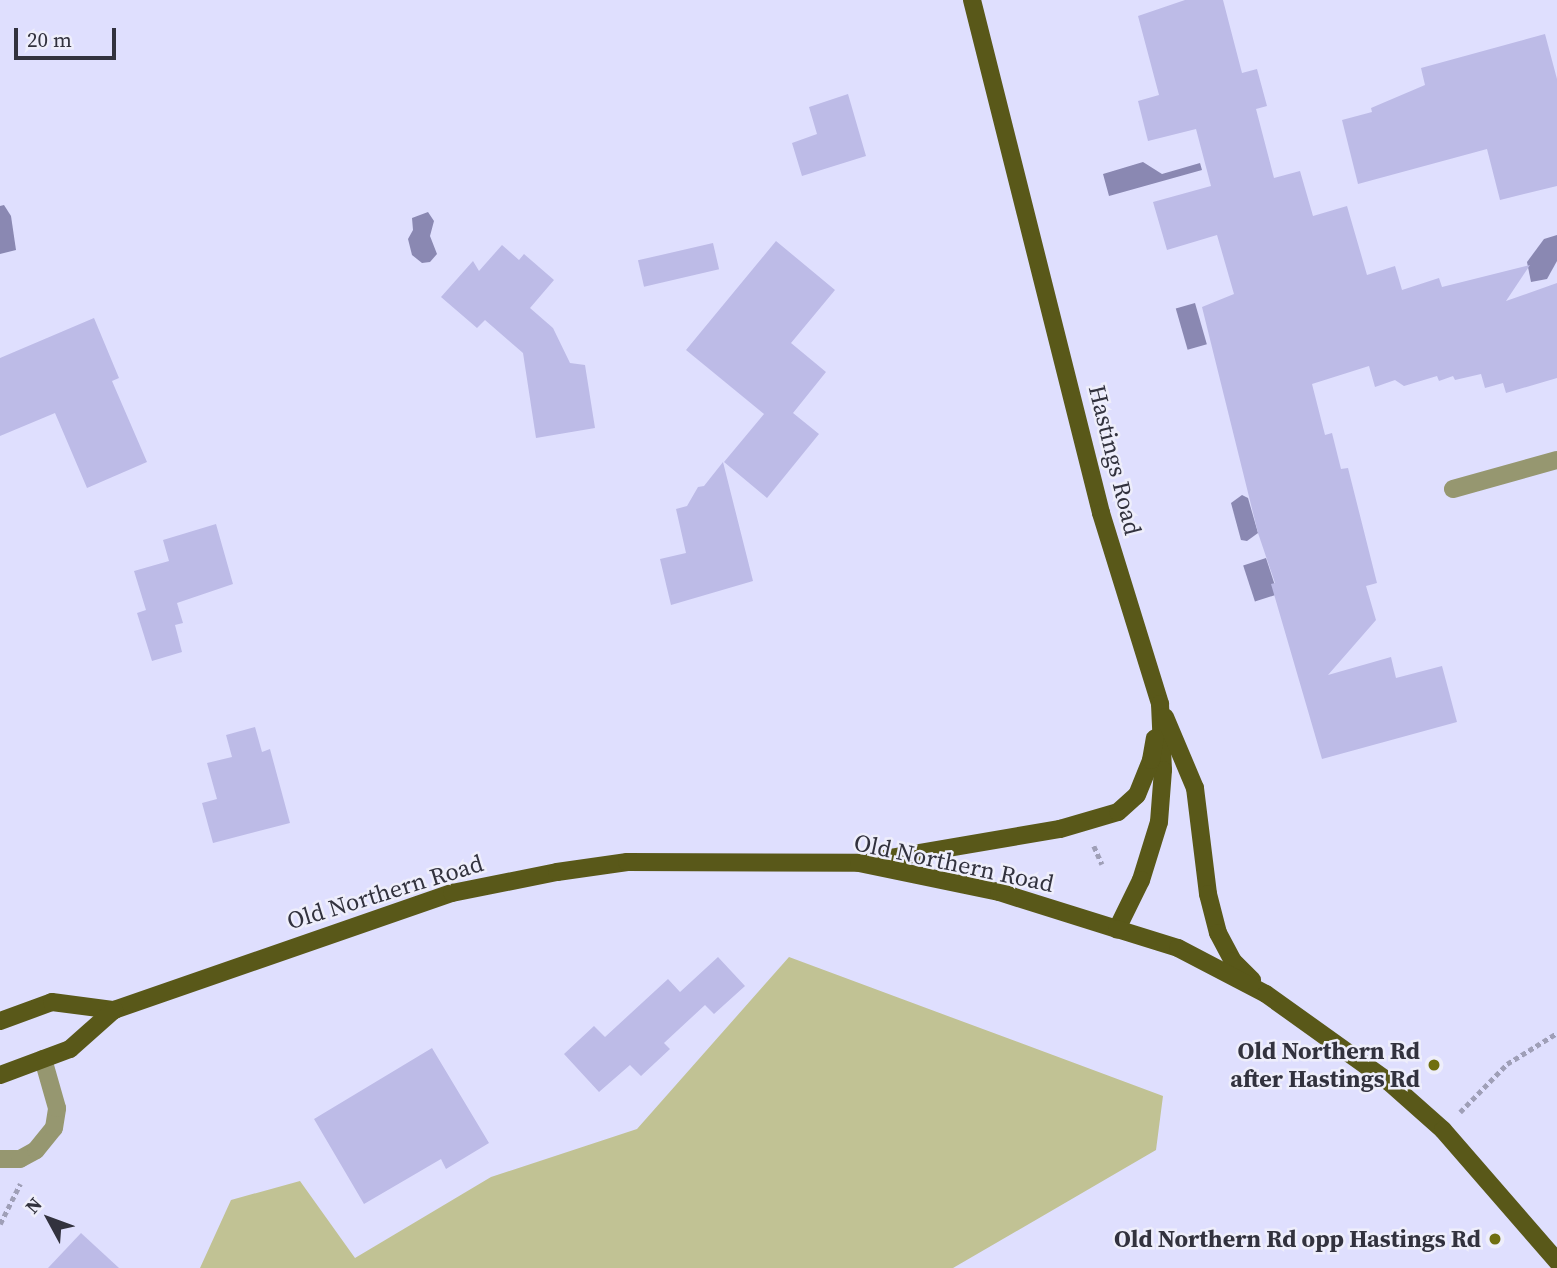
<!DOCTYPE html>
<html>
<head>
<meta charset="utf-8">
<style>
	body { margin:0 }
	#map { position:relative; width:1557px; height:1268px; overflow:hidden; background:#dfdffe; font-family:"Source Serif 4",serif }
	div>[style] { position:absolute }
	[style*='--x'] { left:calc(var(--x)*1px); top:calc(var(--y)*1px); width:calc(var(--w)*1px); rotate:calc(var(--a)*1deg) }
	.green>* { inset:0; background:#c1c294 }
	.water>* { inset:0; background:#8a88b2; transform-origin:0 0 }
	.building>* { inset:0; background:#bdbbe7; transform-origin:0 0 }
	.path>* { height:4.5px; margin-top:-2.25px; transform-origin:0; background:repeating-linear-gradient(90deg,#9f9fb7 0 5px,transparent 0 8.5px) }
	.minor>* { height:18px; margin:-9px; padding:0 9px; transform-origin:9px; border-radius:9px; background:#969770 }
	.major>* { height:18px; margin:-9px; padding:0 9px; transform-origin:9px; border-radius:9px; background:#595819 }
	.dots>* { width:19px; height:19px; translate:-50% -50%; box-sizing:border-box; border:4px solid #eeeefb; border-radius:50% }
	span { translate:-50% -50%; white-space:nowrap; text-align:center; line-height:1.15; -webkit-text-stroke:5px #eeeefb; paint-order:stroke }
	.street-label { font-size:24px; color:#32323e }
	.poi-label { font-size:24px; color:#32323e; font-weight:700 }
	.right { translate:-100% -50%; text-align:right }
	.north { position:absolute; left:14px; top:1184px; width:70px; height:70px; -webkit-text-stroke:5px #eeeefb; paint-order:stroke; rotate:311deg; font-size:19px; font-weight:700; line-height:28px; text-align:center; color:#32323e }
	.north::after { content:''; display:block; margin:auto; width:24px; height:32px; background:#32323e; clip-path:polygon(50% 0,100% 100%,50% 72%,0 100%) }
	.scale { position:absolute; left:14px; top:28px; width:102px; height:32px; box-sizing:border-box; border:4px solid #32323e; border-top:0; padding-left:9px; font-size:21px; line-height:24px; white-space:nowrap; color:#32323e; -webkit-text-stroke:5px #eeeefb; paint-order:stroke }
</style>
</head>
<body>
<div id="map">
	<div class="green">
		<i style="clip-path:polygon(789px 957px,1163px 1096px,1156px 1150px,953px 1268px,200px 1268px,231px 1200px,300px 1181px,355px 1258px,491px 1177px,637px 1129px)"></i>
	</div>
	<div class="water">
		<i style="clip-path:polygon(1143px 162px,1162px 174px,1200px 163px,1202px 170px,1109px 196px,1103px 174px)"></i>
		<i style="clip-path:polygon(4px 205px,11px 216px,16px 250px,0 254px,0 206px)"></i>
		<i style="clip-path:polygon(428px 212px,434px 221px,430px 236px,437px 254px,430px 262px,422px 263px,412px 255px,408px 239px,413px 230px,412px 218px)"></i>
		<i style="clip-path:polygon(1557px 235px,1557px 261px,1547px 279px,1531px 282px,1527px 262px,1544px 239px)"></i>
		<i style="left:1195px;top:303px;width:43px;height:20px;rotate:74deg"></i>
		<i style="clip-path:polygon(1242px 495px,1248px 498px,1258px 533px,1247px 541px,1241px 540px,1231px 503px)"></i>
		<i style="left:1266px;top:558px;width:38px;height:24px;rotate:72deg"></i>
	</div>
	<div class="building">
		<i style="clip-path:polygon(1185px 0,1223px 0,1242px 73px,1257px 69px,1267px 106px,1256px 109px,1274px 178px,1300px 171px,1313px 216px,1347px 206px,1367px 275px,1395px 266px,1402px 290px,1439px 278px,1442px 287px,1530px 265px,1506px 301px,1557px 283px,1557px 378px,1506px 393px,1503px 383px,1485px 388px,1481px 374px,1455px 380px,1453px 376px,1439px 381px,1437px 376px,1404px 386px,1395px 380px,1375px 387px,1369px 366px,1312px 384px,1325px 435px,1332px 433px,1341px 469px,1348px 468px,1377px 583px,1366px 586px,1376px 620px,1328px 675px,1391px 657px,1396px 678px,1442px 666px,1457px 722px,1322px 759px,1271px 584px,1275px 583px,1258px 533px,1202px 307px,1234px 294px,1217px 235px,1167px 250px,1153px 202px,1211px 186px,1196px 129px,1148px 141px,1138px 101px,1159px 95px,1138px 16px)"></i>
		<i style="clip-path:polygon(1545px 34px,1557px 79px,1557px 186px,1500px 200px,1487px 149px,1358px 184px,1342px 120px,1372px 112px,1371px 108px,1425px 85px,1421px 68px)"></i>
		<i style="clip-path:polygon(848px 94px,866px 156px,802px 176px,792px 143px,817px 134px,809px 107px)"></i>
		<i style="clip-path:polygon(776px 241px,835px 290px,791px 343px,826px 372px,793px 413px,819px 434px,767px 498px,724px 462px,764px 414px,686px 350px)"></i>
		<i style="left:713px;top:243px;width:27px;height:77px;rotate:77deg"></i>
		<i style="clip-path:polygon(502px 245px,519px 260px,524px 254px,554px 280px,530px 308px,553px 328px,570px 363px,585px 365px,595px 428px,536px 438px,523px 353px,485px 320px,477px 328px,441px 297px,473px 261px,479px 271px)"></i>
		<i style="clip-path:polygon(94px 318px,119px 378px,112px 381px,147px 462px,87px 488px,55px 413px,0 436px,0 358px)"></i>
		<i style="clip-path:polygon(723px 462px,753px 581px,671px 605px,660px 559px,686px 553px,676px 509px,687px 506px,698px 487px,704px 486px)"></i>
		<i style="clip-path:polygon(216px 524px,233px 584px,177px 603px,183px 623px,175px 625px,182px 652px,152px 661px,137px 613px,146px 610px,134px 571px,169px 561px,163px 540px)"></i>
		<i style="clip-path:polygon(255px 727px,262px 752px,270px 749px,290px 823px,213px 843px,202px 803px,217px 799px,207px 763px,232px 757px,226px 735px)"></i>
		<i style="clip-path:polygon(718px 957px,745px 986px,714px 1014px,705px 1005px,664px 1043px,670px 1049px,641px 1076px,630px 1065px,599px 1092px,564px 1054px,594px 1026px,605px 1037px,668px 979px,680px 992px)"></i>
		<i style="clip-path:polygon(432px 1048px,489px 1143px,446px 1169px,441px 1159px,364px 1204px,314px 1119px)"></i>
		<i style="clip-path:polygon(81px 1233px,119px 1268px,48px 1268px)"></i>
	</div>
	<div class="path">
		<i style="--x:1094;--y:846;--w:20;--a:66"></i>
		<i style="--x:1460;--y:1112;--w:67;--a:-45.6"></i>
		<i style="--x:1507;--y:1064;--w:59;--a:-31.8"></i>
		<i style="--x:0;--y:1224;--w:45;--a:-63.4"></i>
	</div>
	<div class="minor">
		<i style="--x:1453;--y:489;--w:108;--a:-15.6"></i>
		<i style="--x:0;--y:1159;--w:20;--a:0"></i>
		<i style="--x:20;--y:1159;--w:18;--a:-29"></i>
		<i style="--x:36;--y:1150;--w:28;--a:-51"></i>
		<i style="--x:54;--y:1128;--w:20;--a:-81"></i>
		<i style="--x:57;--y:1108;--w:51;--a:-105.9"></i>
	</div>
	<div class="major">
		<i style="--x:972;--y:0;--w:529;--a:75.88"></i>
		<i style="--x:1101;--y:513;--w:200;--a:72.8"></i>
		<i style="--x:1160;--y:704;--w:66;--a:87.4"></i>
		<i style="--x:1163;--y:770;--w:52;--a:94.4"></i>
		<i style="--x:1159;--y:822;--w:61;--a:107.2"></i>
		<i style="--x:1141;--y:880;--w:55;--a:116.1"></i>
		<i style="--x:1165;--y:717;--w:77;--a:67.1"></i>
		<i style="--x:1195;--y:788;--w:107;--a:83"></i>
		<i style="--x:1208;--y:894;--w:40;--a:75.6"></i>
		<i style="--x:1218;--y:933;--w:32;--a:62"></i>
		<i style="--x:1233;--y:961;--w:27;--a:45"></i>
		<i style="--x:872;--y:861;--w:191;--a:-9.7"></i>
		<i style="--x:1060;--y:829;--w:60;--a:-16.3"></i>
		<i style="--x:1118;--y:812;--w:25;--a:-42"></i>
		<i style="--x:1137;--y:795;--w:38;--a:-68"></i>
		<i style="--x:1151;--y:760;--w:22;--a:-80"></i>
		<i style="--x:0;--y:1021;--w:55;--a:-20.1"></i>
		<i style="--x:52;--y:1002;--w:63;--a:7.4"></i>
		<i style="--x:114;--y:1010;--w:358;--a:-19.1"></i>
		<i style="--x:452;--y:893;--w:107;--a:-11.3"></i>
		<i style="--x:557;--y:872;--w:71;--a:-8.1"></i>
		<i style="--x:627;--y:862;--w:232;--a:0.2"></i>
		<i style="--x:859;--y:863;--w:143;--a:11.7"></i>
		<i style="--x:999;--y:892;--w:124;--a:17.4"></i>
		<i style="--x:1117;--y:929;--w:64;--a:17.3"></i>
		<i style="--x:1178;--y:948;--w:99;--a:27.6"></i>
		<i style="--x:1266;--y:994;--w:151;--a:35.6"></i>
		<i style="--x:1389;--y:1082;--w:72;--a:41.6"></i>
		<i style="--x:1443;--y:1130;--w:174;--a:49"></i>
		<i style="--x:0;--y:1075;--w:75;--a:-20.4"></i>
		<i style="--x:70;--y:1049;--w:59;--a:-41.6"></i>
	</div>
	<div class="dots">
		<i style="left:1434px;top:1065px;background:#706f10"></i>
		<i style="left:1495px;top:1239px;background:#706f10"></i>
	</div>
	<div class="street-label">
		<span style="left:1115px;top:460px;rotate:76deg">Hastings Road</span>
		<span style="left:954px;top:863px;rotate:12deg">Old Northern Road</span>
		<span style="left:385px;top:892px;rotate:-17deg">Old Northern Road</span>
	</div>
	<div class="poi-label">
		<span class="right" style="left:1420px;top:1065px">Old Northern Rd<br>after Hastings Rd</span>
		<span class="right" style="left:1481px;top:1239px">Old Northern Rd opp Hastings Rd</span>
	</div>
	<div class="north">N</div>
	<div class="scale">20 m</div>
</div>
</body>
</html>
